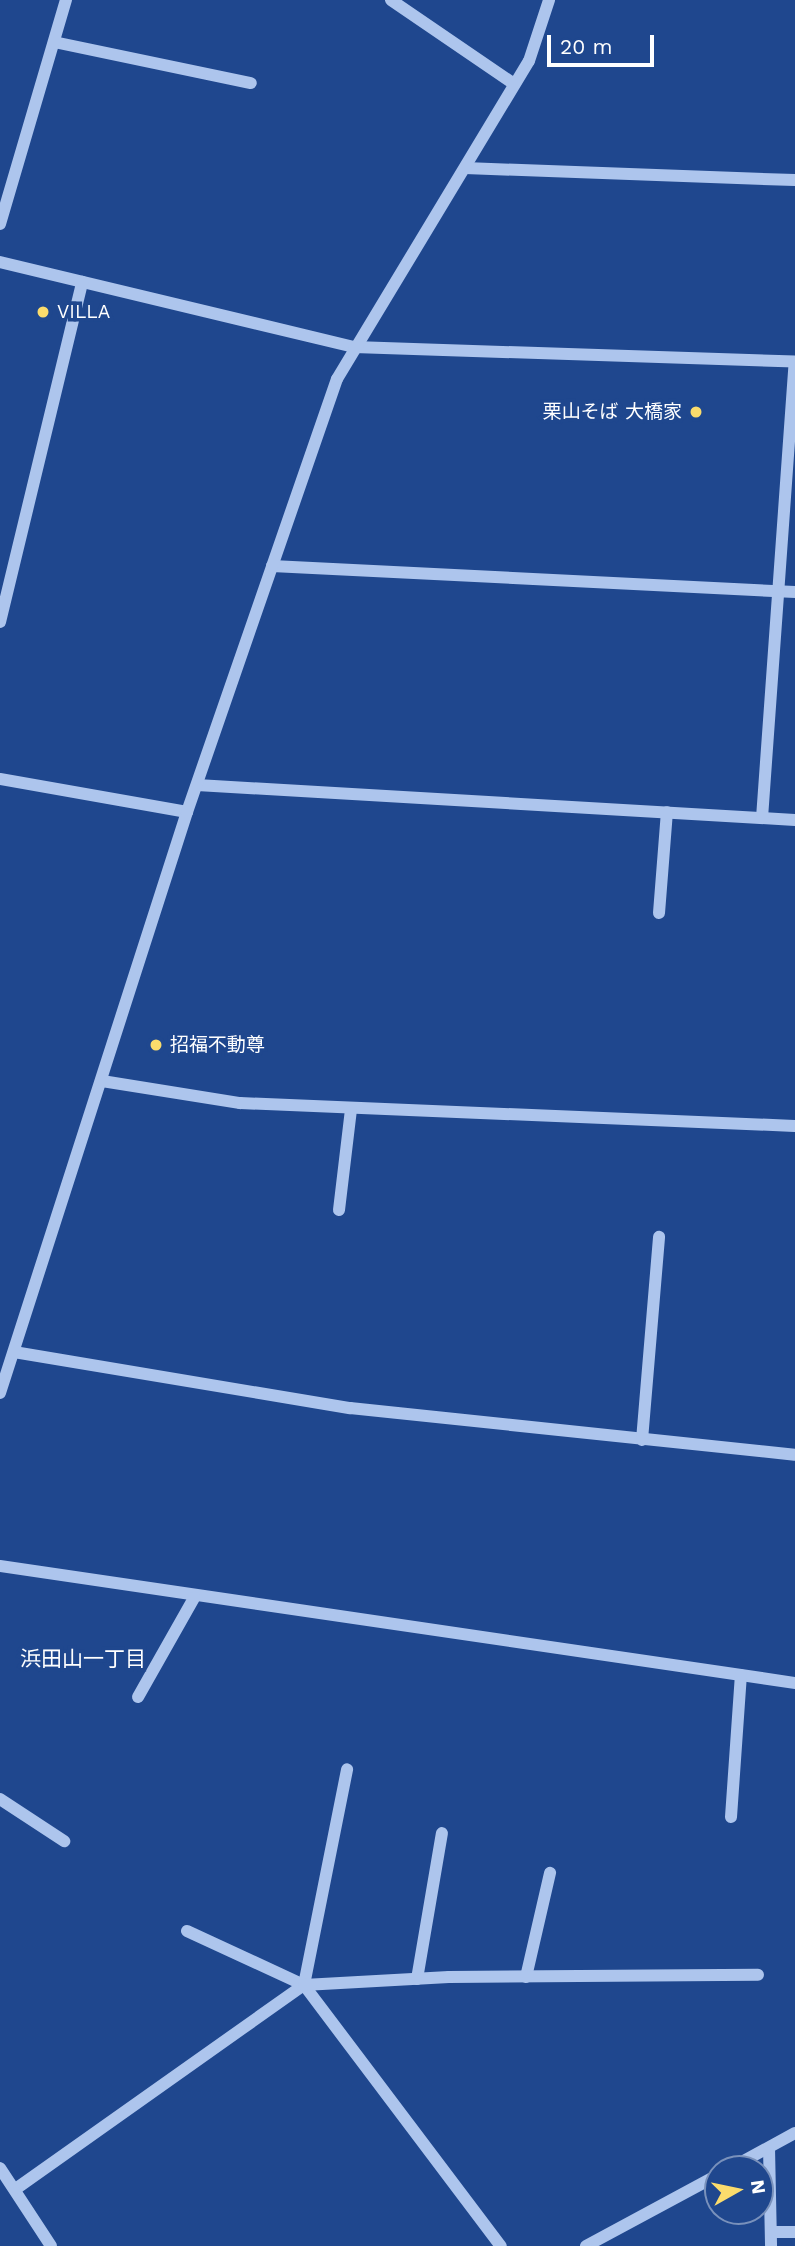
<!DOCTYPE html>
<html>
<head>
<meta charset="utf-8">
<style>
	body { margin:0 }
	#map { position:relative; width:795px; height:2246px; overflow:hidden; background:#1f478e; font-family:"Work Sans","Noto Sans JP",sans-serif }
	div>[style] { position:absolute }
	[style*='--x'] { left:calc(var(--x)*1px); top:calc(var(--y)*1px); width:calc(var(--w)*1px); rotate:calc(var(--a)*1deg) }
	.minor>* { height:12px; margin:-6px; padding:0 6px; transform-origin:6px; border-radius:6px; background:#adc5ed }
	.dots>* { width:19px; height:19px; translate:-50% -50%; box-sizing:border-box; border:4px solid #1f478e; border-radius:50% }
	span { translate:-50% -50%; white-space:nowrap; text-align:center; line-height:1.15; -webkit-text-stroke:7px #1f478e; paint-order:stroke }
	.poi-label { font-size:19px; color:#fff }
	.left { translate:0 -50%; text-align:left }
	.right { translate:-100% -50%; text-align:right }
	.neighbourhood-label { font-size:21px; color:#fff }
	.north { position:absolute; left:704px; top:2155px; width:70px; height:70px; box-sizing:border-box; background:#1f478e; border:2px solid #7991bb; border-radius:50%; rotate:81deg; font-size:19px; font-weight:700; line-height:28px; text-align:center; color:#fff }
	.north::after { content:''; display:block; margin:auto; width:24px; height:32px; background:#fbdc6c; clip-path:polygon(50% 0,100% 100%,50% 72%,0 100%) }
	.scale { position:absolute; left:547px; top:35px; width:107px; height:32px; box-sizing:border-box; border:4px solid #fff; border-top:0; padding-left:9px; font-size:21px; line-height:24px; white-space:nowrap; color:#fff; -webkit-text-stroke:5px #1f478e; paint-order:stroke }
</style>
</head>
<body>
<div id="map">
	<div class="minor">
		<i style="--x:391;--y:0;--w:149;--a:34.3"></i>
		<i style="--x:54;--y:42;--w:201;--a:11.8"></i>
		<i style="--x:465;--y:168;--w:330;--a:2.1"></i>
		<i style="--x:0;--y:224;--w:234;--a:-73.6"></i>
		<i style="--x:0;--y:262;--w:364;--a:13.5"></i>
		<i style="--x:354;--y:347;--w:441;--a:1.9"></i>
		<i style="--x:272;--y:566;--w:524;--a:2.85"></i>
		<i style="--x:0;--y:622;--w:350;--a:-76.4"></i>
		<i style="--x:0;--y:779;--w:190;--a:10"></i>
		<i style="--x:197;--y:785;--w:599;--a:3.35"></i>
		<i style="--x:762;--y:818;--w:457;--a:-85.9"></i>
		<i style="--x:659;--y:913;--w:101;--a:-85.5"></i>
		<i style="--x:102;--y:1081;--w:140;--a:9.1"></i>
		<i style="--x:240;--y:1103;--w:555;--a:2.37"></i>
		<i style="--x:339;--y:1210;--w:101;--a:-83.2"></i>
		<i style="--x:14;--y:1352;--w:341;--a:9.5"></i>
		<i style="--x:350;--y:1408;--w:447;--a:6"></i>
		<i style="--x:0;--y:1393;--w:610;--a:-72.16"></i>
		<i style="--x:187;--y:812;--w:458;--a:-70.9"></i>
		<i style="--x:337;--y:379;--w:371;--a:-58.9"></i>
		<i style="--x:529;--y:61;--w:64;--a:-71.8"></i>
		<i style="--x:642;--y:1440;--w:204;--a:-85.2"></i>
		<i style="--x:0;--y:1566;--w:804;--a:8.37"></i>
		<i style="--x:138;--y:1697;--w:114;--a:-60.5"></i>
		<i style="--x:0;--y:1799;--w:77;--a:33.3"></i>
		<i style="--x:731;--y:1817;--w:142;--a:-86"></i>
		<i style="--x:187;--y:1931;--w:129;--a:24.8"></i>
		<i style="--x:304;--y:1985;--w:327;--a:53"></i>
		<i style="--x:526;--y:1977;--w:107;--a:-77"></i>
		<i style="--x:417;--y:1979;--w:148;--a:-80.3"></i>
		<i style="--x:304;--y:1985;--w:220;--a:-78.7"></i>
		<i style="--x:769;--y:2148;--w:98;--a:88.8"></i>
		<i style="--x:0;--y:2168;--w:93;--a:56.8"></i>
		<i style="--x:729;--y:2169;--w:75;--a:-28.6"></i>
		<i style="--x:17;--y:2188;--w:352;--a:-35.3"></i>
		<i style="--x:304;--y:1985;--w:145;--a:-3.2"></i>
		<i style="--x:449;--y:1977;--w:309;--a:-0.4"></i>
		<i style="--x:771;--y:2232;--w:24;--a:0"></i>
		<i style="--x:586;--y:2246;--w:150;--a:-28.3"></i>
	</div>
	<div class="dots">
		<i style="left:43px;top:312px;background:#fbdc6c"></i>
		<i style="left:696px;top:412px;background:#fbdc6c"></i>
		<i style="left:156px;top:1045px;background:#fbdc6c"></i>
	</div>
	<div class="poi-label">
		<span class="left" style="left:57px;top:312px">VILLA</span>
		<span class="right" style="left:682px;top:412px">栗山そば 大橋家</span>
		<span class="left" style="left:170px;top:1045px">招福不動尊</span>
	</div>
	<div class="neighbourhood-label">
		<span style="left:83px;top:1659px">浜田山一丁目</span>
	</div>
	<div class="north">N</div>
	<div class="scale">20 m</div>
</div>
</body>
</html>
